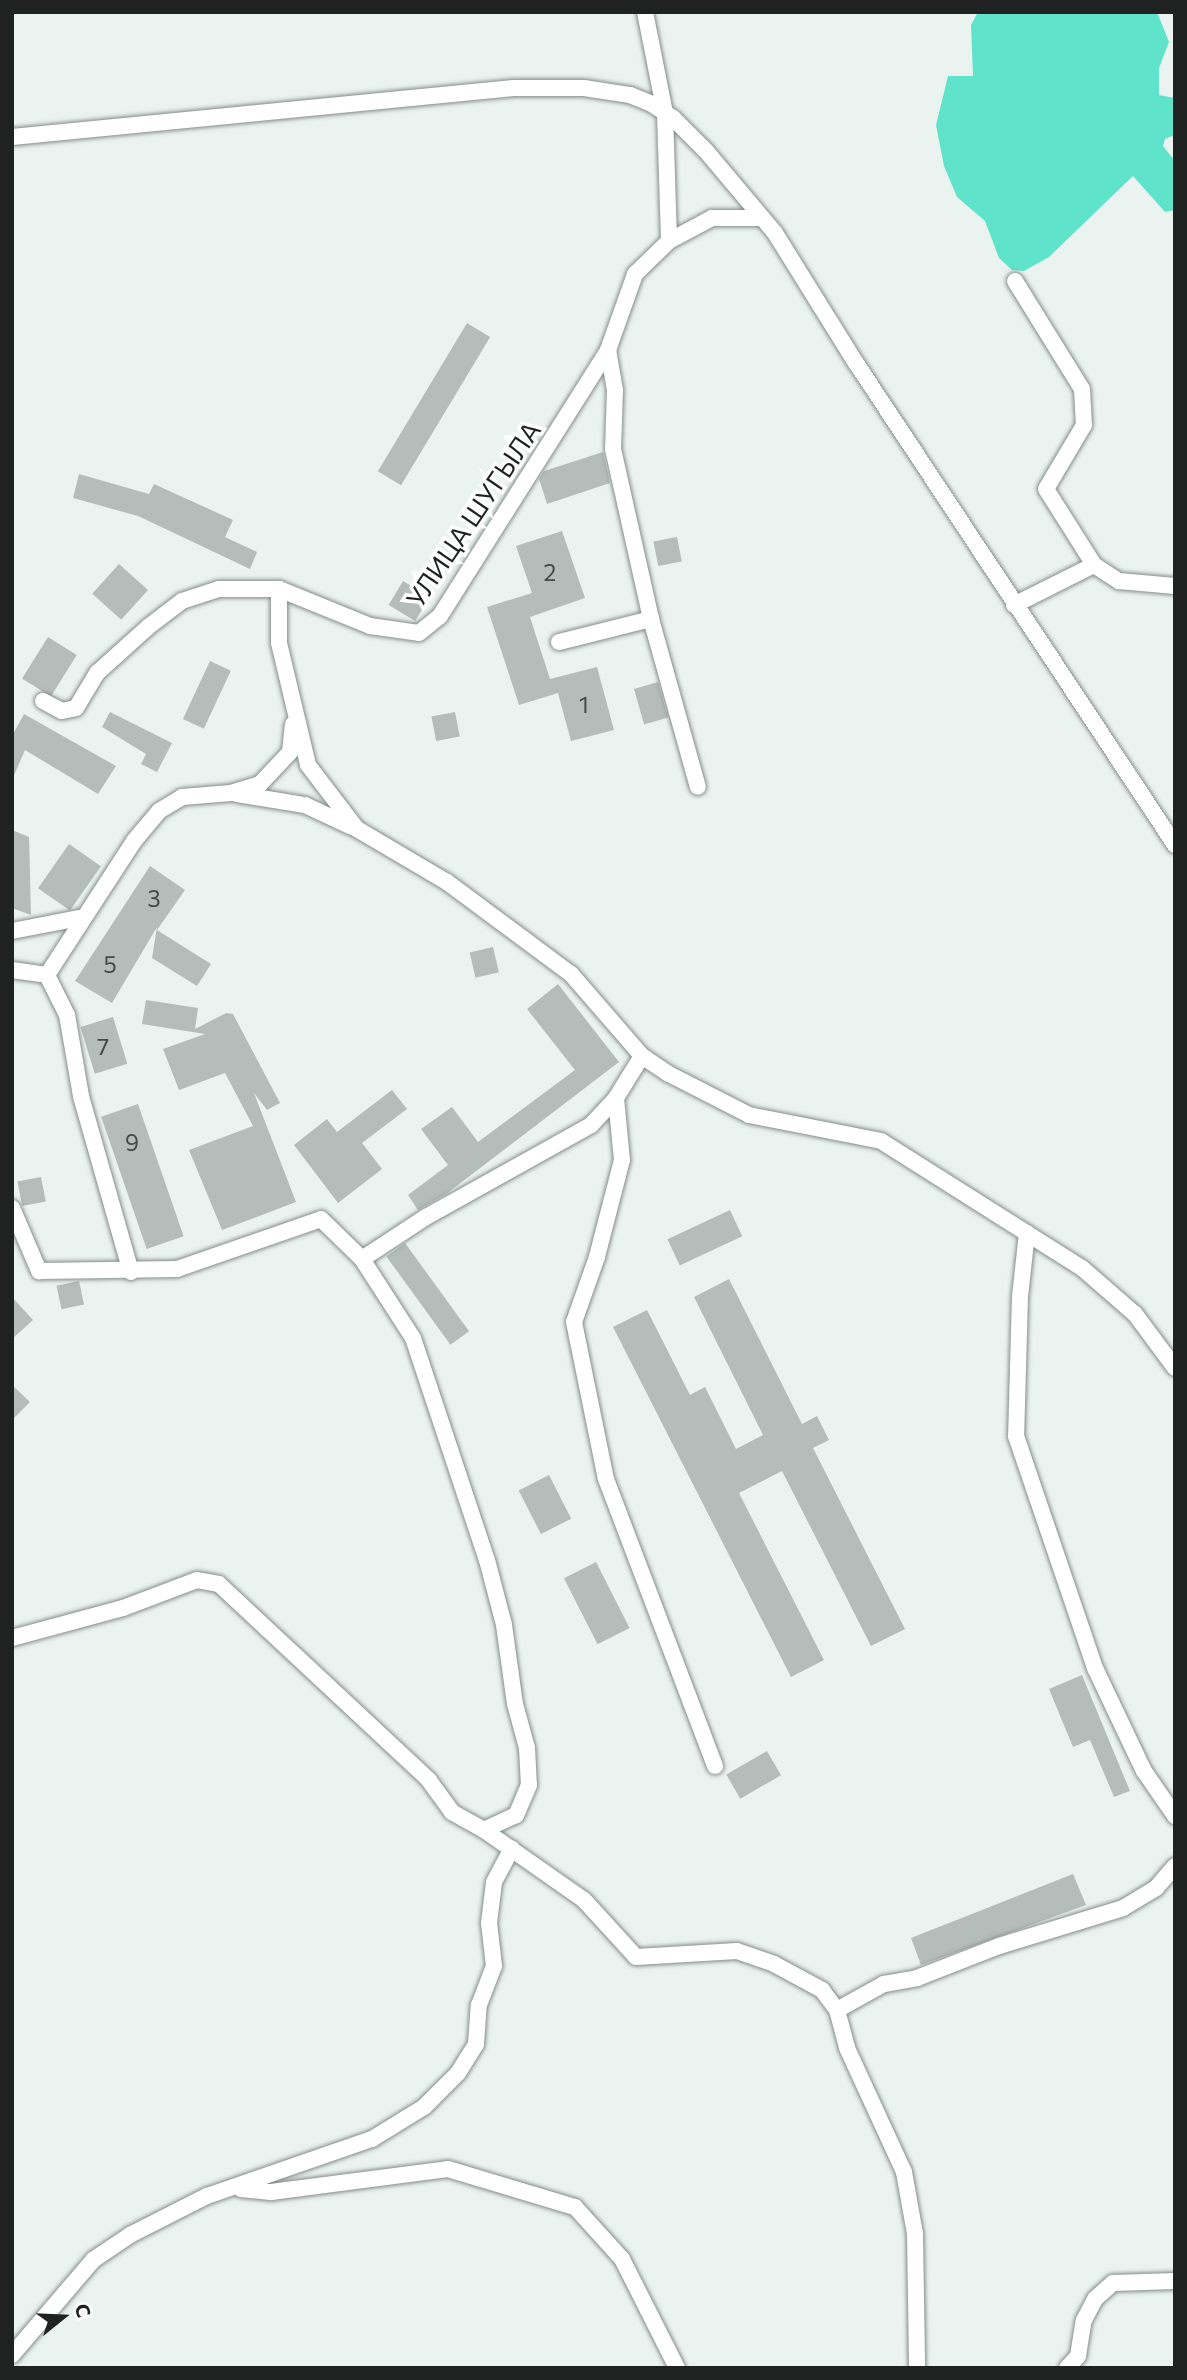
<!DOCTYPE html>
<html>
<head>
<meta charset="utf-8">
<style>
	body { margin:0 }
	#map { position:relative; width:1187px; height:2380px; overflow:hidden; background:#ebf3f1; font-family:Commissioner,sans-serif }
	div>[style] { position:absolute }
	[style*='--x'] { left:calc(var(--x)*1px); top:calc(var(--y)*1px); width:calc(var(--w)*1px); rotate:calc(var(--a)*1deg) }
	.water>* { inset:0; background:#5fe3ca }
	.building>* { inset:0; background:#b5bdbb; transform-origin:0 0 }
	.roads { filter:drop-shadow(0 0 2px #858d8b) drop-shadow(0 0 2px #858d8b) }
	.street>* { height:16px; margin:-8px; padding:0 8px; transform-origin:8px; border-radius:8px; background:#fff }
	span { translate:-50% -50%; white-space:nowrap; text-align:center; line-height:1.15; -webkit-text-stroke:7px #fff; paint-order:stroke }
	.number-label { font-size:23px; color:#444948 }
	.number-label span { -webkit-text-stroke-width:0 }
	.street-label { font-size:26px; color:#1f2221 }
	.frame { position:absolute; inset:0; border:14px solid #1f2221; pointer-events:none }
	.north { position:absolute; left:28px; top:2282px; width:70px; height:70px; -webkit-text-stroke:5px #fff; paint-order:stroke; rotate:72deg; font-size:19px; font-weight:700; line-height:28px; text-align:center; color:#1f2221 }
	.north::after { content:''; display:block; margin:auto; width:24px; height:32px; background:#1f2221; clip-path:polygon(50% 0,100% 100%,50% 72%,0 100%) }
</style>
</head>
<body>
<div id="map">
	<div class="water">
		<i style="clip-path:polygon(978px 12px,1157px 12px,1169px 42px,1159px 68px,1159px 95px,1175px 98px,1175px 135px,1165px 139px,1163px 146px,1175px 161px,1175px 210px,1165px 212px,1133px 176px,1049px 257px,1024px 271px,1012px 270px,999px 258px,985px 221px,957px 197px,944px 166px,936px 125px,948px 76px,973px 76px,971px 25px)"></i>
	</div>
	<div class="building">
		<i style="left:467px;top:323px;width:27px;height:173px;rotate:31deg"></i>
		<i style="clip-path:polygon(603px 452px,610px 483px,547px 504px,539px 479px,544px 471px)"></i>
		<i style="clip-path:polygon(79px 474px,149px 494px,154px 484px,233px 520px,225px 537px,257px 552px,250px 569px,138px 516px,73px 498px)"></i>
		<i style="clip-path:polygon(562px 531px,585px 598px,530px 617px,550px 679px,597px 667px,614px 730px,571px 741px,558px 693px,519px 705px,487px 607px,532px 593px,516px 546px)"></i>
		<i style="left:677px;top:537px;width:25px;height:24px;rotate:79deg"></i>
		<i style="left:119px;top:564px;width:39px;height:40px;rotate:42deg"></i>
		<i style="left:403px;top:581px;width:31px;height:28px;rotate:31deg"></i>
		<i style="left:48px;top:637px;width:34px;height:49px;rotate:32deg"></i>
		<i style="left:210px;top:661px;width:23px;height:64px;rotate:25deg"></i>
		<i style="left:658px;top:682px;width:37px;height:25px;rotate:74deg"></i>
		<i style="clip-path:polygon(110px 712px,172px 743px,157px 772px,141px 764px,146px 754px,102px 727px)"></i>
		<i style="left:455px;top:712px;width:25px;height:24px;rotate:79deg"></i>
		<i style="clip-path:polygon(24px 714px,116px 766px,98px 794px,25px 750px,12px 780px,12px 736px)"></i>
		<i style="clip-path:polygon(12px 830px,29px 837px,31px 915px,12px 908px)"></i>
		<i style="left:69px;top:844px;width:39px;height:54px;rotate:35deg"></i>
		<i style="clip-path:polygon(150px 866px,185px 890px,157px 930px,211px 964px,197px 986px,152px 958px,157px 927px,112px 1003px,75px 981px)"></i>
		<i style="left:493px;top:947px;width:26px;height:24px;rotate:77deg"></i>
		<i style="clip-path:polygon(558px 984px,619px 1062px,446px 1194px,418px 1210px,408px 1195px,448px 1165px,421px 1129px,452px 1107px,478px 1142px,575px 1070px,527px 1009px)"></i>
		<i style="clip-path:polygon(146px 1000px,198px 1008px,195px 1029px,226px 1013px,233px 1014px,280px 1103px,267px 1110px,254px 1093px,296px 1202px,222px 1230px,189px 1150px,253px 1126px,225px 1073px,179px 1090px,163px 1049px,205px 1034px,142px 1024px)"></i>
		<i style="left:113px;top:1017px;width:49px;height:34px;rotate:73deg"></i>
		<i style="clip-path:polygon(392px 1090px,407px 1109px,362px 1143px,382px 1169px,338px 1203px,294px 1145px,327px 1119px,337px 1132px)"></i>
		<i style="left:138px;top:1104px;width:140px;height:39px;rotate:71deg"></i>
		<i style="left:41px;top:1177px;width:25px;height:24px;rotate:79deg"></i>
		<i style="left:730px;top:1210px;width:29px;height:69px;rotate:65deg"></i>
		<i style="left:405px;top:1243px;width:109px;height:23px;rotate:54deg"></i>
		<i style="clip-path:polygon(729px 1279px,802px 1424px,817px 1416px,829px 1440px,813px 1448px,905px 1629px,871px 1646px,782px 1471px,739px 1493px,824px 1660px,791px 1677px,613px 1327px,647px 1310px,690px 1395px,705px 1387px,736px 1449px,763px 1435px,694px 1297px)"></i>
		<i style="left:79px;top:1281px;width:24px;height:23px;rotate:78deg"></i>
		<i style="clip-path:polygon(12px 1297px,33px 1320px,12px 1339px)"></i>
		<i style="clip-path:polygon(12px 1385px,30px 1402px,12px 1420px)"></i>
		<i style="left:549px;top:1475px;width:49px;height:34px;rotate:63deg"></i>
		<i style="left:596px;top:1562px;width:74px;height:36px;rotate:63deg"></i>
		<i style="clip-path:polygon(1082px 1675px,1130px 1791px,1114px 1797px,1090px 1740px,1073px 1747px,1049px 1689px)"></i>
		<i style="left:767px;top:1751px;width:28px;height:47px;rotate:60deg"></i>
		<i style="clip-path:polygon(1073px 1874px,1086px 1905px,921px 1965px,911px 1938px)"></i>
	</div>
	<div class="roads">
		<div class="street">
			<i style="--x:645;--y:12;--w:103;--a:78.8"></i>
			<i style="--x:665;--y:113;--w:128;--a:88.2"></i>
			<i style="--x:12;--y:137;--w:504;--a:-5.57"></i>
			<i style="--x:514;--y:88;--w:70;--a:0"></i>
			<i style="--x:584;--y:88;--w:47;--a:8.7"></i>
			<i style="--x:630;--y:95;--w:24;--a:22"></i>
			<i style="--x:652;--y:104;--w:25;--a:34"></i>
			<i style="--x:673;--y:118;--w:47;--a:45"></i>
			<i style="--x:706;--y:151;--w:107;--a:49.9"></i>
			<i style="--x:775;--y:233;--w:153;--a:58.1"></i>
			<i style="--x:856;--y:363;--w:578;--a:56.5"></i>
			<i style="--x:1015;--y:281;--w:127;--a:58.2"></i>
			<i style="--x:1082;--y:389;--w:36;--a:87"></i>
			<i style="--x:1084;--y:425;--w:74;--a:120.7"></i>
			<i style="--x:1046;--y:489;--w:90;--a:57.7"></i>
			<i style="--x:1094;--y:565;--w:30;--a:33"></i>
			<i style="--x:1119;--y:581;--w:56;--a:5.1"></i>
			<i style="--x:608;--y:350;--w:41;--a:80.1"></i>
			<i style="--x:615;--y:390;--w:59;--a:91.9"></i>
			<i style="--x:613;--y:449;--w:174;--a:77.4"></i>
			<i style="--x:651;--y:619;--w:174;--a:74.4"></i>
			<i style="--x:279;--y:589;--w:54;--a:90"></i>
			<i style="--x:279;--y:643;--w:125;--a:76.6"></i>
			<i style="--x:308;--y:765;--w:81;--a:52.6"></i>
			<i style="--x:357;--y:829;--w:104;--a:30.5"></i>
			<i style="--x:447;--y:882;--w:154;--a:36.6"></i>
			<i style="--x:571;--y:974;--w:108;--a:49.1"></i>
			<i style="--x:642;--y:1056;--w:32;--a:34"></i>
			<i style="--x:669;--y:1074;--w:90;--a:27.1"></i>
			<i style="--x:749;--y:1115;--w:135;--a:11.1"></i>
			<i style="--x:881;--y:1141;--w:238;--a:32.3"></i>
			<i style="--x:1082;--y:1268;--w:70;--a:41"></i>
			<i style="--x:1135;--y:1314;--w:67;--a:53.5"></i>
			<i style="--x:1014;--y:605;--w:89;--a:-26.6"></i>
			<i style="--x:559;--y:642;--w:95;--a:-14"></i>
			<i style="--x:43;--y:701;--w:21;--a:28"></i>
			<i style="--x:62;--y:711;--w:14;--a:-12"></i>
			<i style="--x:76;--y:708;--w:41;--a:-59"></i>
			<i style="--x:97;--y:673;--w:69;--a:-42"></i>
			<i style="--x:148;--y:627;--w:43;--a:-37.4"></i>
			<i style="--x:182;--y:601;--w:39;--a:-18"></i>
			<i style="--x:219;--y:589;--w:60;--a:0"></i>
			<i style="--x:279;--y:589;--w:98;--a:22.1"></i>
			<i style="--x:370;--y:626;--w:49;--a:8.1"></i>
			<i style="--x:419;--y:633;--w:27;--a:-39"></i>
			<i style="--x:440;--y:616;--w:315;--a:-57.7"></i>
			<i style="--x:608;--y:350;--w:81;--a:-70.4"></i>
			<i style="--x:635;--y:274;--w:47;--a:-44.1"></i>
			<i style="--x:669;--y:241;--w:49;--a:-28.1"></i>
			<i style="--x:712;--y:218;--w:50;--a:0"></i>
			<i style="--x:237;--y:794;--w:69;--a:9.2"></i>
			<i style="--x:305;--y:805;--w:52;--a:25.1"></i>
			<i style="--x:12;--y:931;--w:73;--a:-11"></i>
			<i style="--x:12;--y:970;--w:35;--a:8"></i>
			<i style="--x:616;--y:1098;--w:62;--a:84.5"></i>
			<i style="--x:622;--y:1160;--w:100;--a:104.5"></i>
			<i style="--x:597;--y:1257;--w:69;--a:109.5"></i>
			<i style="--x:574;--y:1322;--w:160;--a:78.5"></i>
			<i style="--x:606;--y:1479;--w:307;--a:69.2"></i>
			<i style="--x:12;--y:1208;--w:69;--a:66.8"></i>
			<i style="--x:39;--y:1271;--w:138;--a:-0.8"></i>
			<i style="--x:177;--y:1269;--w:152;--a:-19.1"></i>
			<i style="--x:321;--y:1219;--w:57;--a:44.3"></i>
			<i style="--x:362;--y:1259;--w:94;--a:57.2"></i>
			<i style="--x:413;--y:1338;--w:234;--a:71.6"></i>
			<i style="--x:487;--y:1560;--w:67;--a:75.3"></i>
			<i style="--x:504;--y:1625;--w:80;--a:82.1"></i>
			<i style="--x:515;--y:1704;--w:46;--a:74.7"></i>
			<i style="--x:527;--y:1748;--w:37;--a:87"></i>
			<i style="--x:529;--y:1785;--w:33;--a:113"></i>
			<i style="--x:516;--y:1815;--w:35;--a:155"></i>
			<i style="--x:484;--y:1830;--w:37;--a:-151"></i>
			<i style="--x:452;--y:1812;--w:39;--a:-126"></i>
			<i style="--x:429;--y:1780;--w:287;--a:-137"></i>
			<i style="--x:219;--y:1584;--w:22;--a:-170"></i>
			<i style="--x:197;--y:1580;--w:79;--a:159.3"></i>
			<i style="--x:123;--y:1608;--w:115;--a:164.9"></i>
			<i style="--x:1027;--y:1233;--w:63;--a:96.3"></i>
			<i style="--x:1020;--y:1296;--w:140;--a:91.6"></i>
			<i style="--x:1016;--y:1436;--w:245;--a:71.2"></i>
			<i style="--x:1095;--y:1668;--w:114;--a:64.6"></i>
			<i style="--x:1144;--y:1771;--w:55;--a:55.4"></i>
			<i style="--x:362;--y:1259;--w:77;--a:-33.3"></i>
			<i style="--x:426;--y:1217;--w:189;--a:-29.1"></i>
			<i style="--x:591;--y:1125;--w:37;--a:-47"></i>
			<i style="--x:616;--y:1098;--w:49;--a:-58.2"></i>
			<i style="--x:131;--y:1272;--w:183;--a:-105.9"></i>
			<i style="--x:81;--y:1096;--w:82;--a:-99.8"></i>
			<i style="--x:67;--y:1015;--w:45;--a:-116.6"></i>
			<i style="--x:47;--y:975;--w:160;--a:-57"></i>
			<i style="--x:134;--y:841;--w:39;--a:-50"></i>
			<i style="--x:159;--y:811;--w:27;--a:-31"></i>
			<i style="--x:182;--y:797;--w:49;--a:-4.7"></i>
			<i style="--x:231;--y:793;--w:30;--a:-17"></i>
			<i style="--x:260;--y:784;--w:44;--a:-46.8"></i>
			<i style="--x:290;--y:752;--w:28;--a:-84"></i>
			<i style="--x:484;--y:1830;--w:122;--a:35"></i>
			<i style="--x:584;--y:1900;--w:77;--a:47.6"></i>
			<i style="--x:636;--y:1957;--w:101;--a:-3.4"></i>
			<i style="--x:737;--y:1951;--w:39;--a:19"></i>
			<i style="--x:774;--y:1964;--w:55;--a:28.4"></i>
			<i style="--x:822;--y:1990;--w:25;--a:53"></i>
			<i style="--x:837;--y:2010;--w:54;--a:-29"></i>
			<i style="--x:884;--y:1984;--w:34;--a:-10"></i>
			<i style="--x:917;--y:1978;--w:88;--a:-21.3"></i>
			<i style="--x:999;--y:1946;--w:130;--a:-17"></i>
			<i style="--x:1123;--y:1908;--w:39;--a:-31"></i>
			<i style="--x:1156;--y:1888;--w:29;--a:-49"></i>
			<i style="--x:837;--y:2010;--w:39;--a:75"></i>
			<i style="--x:847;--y:2048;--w:136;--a:65.3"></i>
			<i style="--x:904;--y:2172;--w:63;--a:79.9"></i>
			<i style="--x:915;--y:2234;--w:134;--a:89.1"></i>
			<i style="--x:241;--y:2189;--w:30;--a:6"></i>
			<i style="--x:271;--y:2192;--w:178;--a:-7.4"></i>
			<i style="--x:448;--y:2169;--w:133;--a:16.7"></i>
			<i style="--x:575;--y:2207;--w:70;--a:47.9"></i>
			<i style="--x:622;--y:2259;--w:122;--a:63.2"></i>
			<i style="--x:12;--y:2355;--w:125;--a:-49.5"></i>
			<i style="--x:93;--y:2260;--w:45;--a:-34"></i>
			<i style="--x:130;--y:2235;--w:86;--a:-26.9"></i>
			<i style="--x:207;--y:2196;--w:175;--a:-19.1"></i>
			<i style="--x:372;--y:2139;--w:61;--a:-31.6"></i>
			<i style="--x:424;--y:2107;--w:48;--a:-45"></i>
			<i style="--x:458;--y:2073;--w:34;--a:-58"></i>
			<i style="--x:476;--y:2044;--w:39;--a:-86"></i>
			<i style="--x:479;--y:2005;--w:42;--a:-69"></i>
			<i style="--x:494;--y:1966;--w:43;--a:-96.6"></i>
			<i style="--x:489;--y:1923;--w:41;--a:-83"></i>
			<i style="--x:494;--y:1882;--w:38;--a:-62"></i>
			<i style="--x:1067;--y:2368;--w:16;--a:-47"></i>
			<i style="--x:1078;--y:2356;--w:36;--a:-81"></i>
			<i style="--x:1084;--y:2320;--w:24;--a:-62"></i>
			<i style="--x:1095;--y:2299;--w:24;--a:-42"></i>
			<i style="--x:1113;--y:2283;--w:62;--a:-1.8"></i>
		</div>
	</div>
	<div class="number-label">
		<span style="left:550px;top:572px">2</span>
		<span style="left:584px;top:704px">1</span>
		<span style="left:154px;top:898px">3</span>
		<span style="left:110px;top:964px">5</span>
		<span style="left:103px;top:1046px">7</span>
		<span style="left:132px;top:1142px">9</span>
	</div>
	<div class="street-label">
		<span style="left:473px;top:514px;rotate:-56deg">УЛИЦА ШУГЫЛА</span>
	</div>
	<div class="frame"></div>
	<div class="north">С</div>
</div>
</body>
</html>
